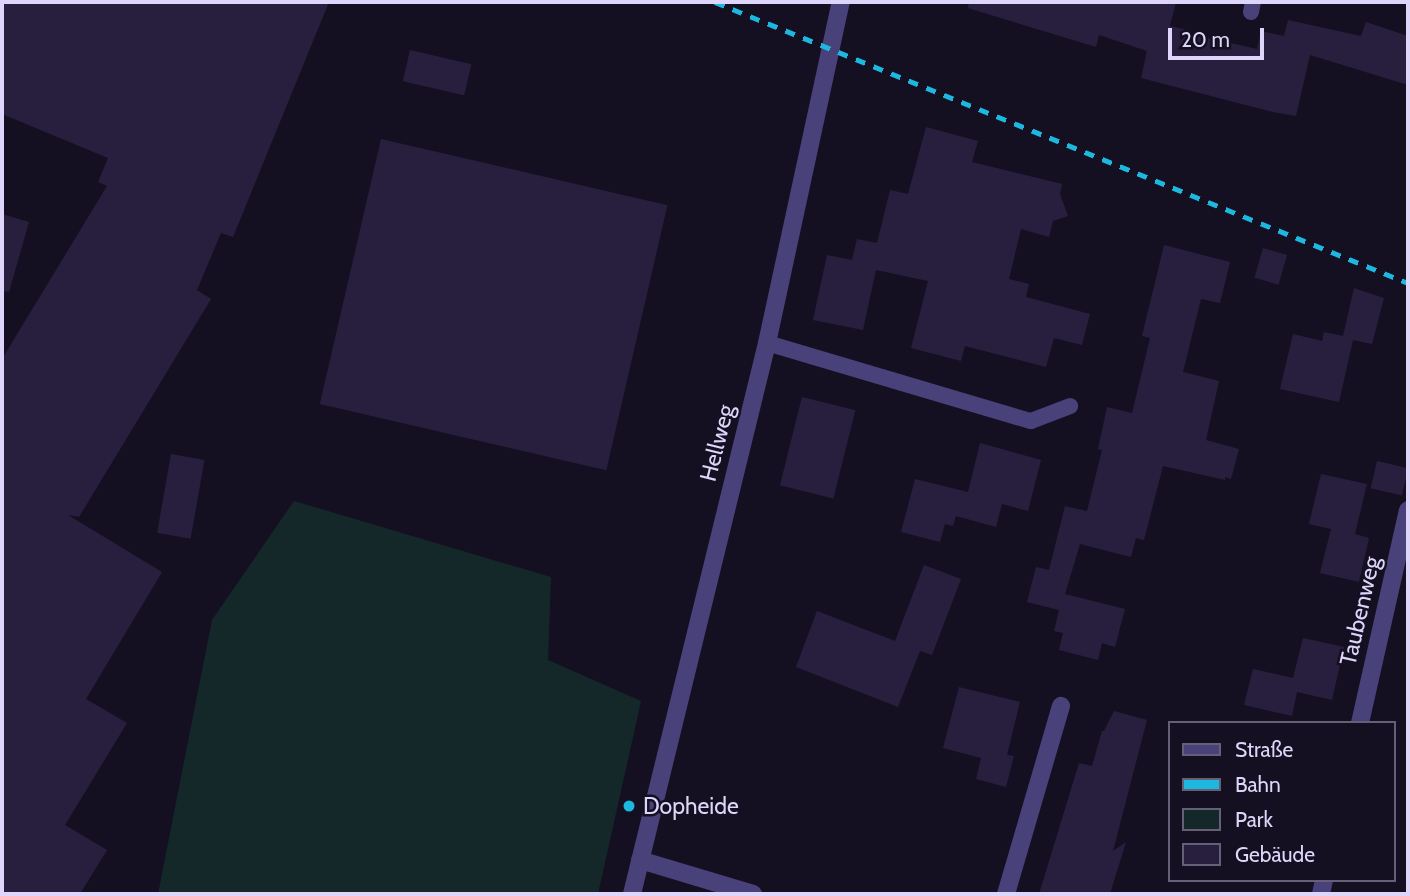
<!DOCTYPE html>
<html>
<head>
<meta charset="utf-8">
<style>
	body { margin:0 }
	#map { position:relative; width:1410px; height:896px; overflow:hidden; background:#151021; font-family:Cabin,sans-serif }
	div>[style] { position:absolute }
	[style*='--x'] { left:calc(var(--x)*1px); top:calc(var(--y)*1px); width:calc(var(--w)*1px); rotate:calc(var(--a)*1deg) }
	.green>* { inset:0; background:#14282a }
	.building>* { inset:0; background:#281f3f; transform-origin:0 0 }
	.service>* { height:16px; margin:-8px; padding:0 8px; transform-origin:8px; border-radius:8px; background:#49417a }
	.minor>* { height:18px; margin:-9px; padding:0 9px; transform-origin:9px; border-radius:9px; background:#49417a }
	.rail>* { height:5px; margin-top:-2.5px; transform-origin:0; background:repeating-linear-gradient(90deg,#1cb8df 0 10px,transparent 0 19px) }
	.dots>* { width:19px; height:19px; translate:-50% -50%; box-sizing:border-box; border:4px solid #151021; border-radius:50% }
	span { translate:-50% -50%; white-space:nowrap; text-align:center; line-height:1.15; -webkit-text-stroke:5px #151021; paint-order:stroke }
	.street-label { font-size:23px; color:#ddd5fa }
	.poi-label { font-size:23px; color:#ddd5fa }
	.left { translate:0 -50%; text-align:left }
	.frame { position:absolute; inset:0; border:4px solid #ddd5fa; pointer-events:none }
	.legend { position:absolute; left:1168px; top:721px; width:228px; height:161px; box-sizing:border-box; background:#151021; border:2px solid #655f78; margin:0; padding:9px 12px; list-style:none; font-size:21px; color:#ddd5fa }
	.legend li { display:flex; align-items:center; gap:14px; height:35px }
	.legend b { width:35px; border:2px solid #655f78 }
	.scale { position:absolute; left:1168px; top:28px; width:96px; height:32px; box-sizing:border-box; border:4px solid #ddd5fa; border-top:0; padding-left:9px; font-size:21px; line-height:24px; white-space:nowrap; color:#ddd5fa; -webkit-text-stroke:5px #151021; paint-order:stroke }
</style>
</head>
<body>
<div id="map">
	<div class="green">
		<i style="clip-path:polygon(294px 501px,551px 577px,548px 660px,641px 701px,598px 894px,158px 894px,212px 620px)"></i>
	</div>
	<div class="building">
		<i style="clip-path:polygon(2px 2px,329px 2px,233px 237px,221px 233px,197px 290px,211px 299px,79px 517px,68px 515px,162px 572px,86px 699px,127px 723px,65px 825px,107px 850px,80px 894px,2px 894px,2px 359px,107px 186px,98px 182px,108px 158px,2px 114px)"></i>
		<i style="clip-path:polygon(969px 2px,1176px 2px,1170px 26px,1187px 30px,1186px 33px,1257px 49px,1261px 31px,1284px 36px,1288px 20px,1361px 36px,1366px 22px,1408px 36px,1408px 85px,1310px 55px,1296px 116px,1273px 112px,1141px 78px,1147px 51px,1099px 35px,1096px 47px,968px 8px)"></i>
		<i style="left:410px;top:50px;width:63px;height:32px;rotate:13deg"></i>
		<i style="clip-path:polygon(926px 127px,978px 141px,972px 162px,1062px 184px,1060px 194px,1068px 216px,1053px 221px,1049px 237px,1021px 229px,1009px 279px,1029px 284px,1026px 297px,1090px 314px,1082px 345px,1054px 338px,1046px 367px,965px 346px,961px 361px,911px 348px,928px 281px,876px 270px,863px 330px,813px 320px,827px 255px,852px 260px,857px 239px,877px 243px,890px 190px,908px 194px)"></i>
		<i style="left:381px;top:139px;width:294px;height:272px;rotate:13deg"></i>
		<i style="clip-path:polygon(2px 214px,29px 222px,9px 292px,2px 291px)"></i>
		<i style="clip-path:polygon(1164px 245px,1230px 262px,1220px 303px,1201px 299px,1183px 372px,1219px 381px,1206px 440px,1239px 449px,1231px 479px,1225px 477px,1225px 480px,1163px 466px,1144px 540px,1136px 538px,1131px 557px,1080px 544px,1065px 594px,1125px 609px,1115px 647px,1102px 643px,1098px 660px,1059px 650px,1063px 633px,1054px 631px,1059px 610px,1027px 602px,1036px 567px,1049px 570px,1065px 506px,1087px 511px,1102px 450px,1098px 449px,1107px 407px,1132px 413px,1150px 338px,1142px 336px)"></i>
		<i style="left:1263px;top:248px;width:25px;height:31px;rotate:16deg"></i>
		<i style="clip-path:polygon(1354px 288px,1384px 298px,1372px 344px,1353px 340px,1339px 402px,1280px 389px,1293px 334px,1322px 341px,1324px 332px,1343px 336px)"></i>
		<i style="left:802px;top:397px;width:55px;height:91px;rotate:14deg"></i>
		<i style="clip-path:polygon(980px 443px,1041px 460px,1028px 511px,1002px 504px,996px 527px,956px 516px,953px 526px,945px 524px,940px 542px,901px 532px,915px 479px,968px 492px)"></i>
		<i style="left:171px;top:454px;width:34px;height:80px;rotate:10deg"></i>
		<i style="left:1377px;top:461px;width:32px;height:28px;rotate:13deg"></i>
		<i style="clip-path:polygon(1321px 474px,1367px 484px,1355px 534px,1369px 538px,1359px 582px,1320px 573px,1331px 529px,1309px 524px)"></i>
		<i style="clip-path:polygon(924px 565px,961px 579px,932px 655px,920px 651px,898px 707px,796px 667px,817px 611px,895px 641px)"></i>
		<i style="clip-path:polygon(1303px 638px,1344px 647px,1332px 700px,1297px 692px,1292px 716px,1244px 705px,1253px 669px,1293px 678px)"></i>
		<i style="clip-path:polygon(959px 687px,1020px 702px,1007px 755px,1014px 756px,1006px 787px,976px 779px,981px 758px,943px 748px)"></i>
		<i style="clip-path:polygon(1114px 711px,1147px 720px,1113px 851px,1126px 842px,1110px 894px,1039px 894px,1079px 763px,1092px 766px,1102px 731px,1104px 731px)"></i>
	</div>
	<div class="service">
		<i style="--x:1251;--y:12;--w:10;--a:-79"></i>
		<i style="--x:767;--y:343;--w:275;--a:16.5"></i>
		<i style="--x:1031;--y:421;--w:42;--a:-21"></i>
	</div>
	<div class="minor">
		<i style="--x:1360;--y:723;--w:218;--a:-77.3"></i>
		<i style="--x:640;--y:860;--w:118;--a:16.7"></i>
		<i style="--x:632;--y:894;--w:567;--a:-76.23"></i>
		<i style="--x:767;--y:343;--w:349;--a:-77.8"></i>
		<i style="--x:1006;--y:894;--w:196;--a:-73.7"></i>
		<i style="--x:1321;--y:894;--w:14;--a:-78"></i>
	</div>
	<div class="rail">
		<i style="--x:715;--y:2;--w:748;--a:22.07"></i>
	</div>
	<div class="dots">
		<i style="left:629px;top:806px;background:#1cb8df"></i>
	</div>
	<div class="street-label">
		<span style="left:717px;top:443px;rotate:-76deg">Hellweg</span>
		<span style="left:1360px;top:611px;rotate:-77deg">Taubenweg</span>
	</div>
	<div class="poi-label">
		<span class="left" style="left:643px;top:806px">Dopheide</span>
	</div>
	<div class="frame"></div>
	<ul class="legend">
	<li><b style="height:9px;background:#49417a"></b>Straße</li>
	<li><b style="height:9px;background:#1cb8df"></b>Bahn</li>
	<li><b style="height:19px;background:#14282a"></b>Park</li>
	<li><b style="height:19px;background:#281f3f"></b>Gebäude</li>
	</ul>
	<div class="scale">20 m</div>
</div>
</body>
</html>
